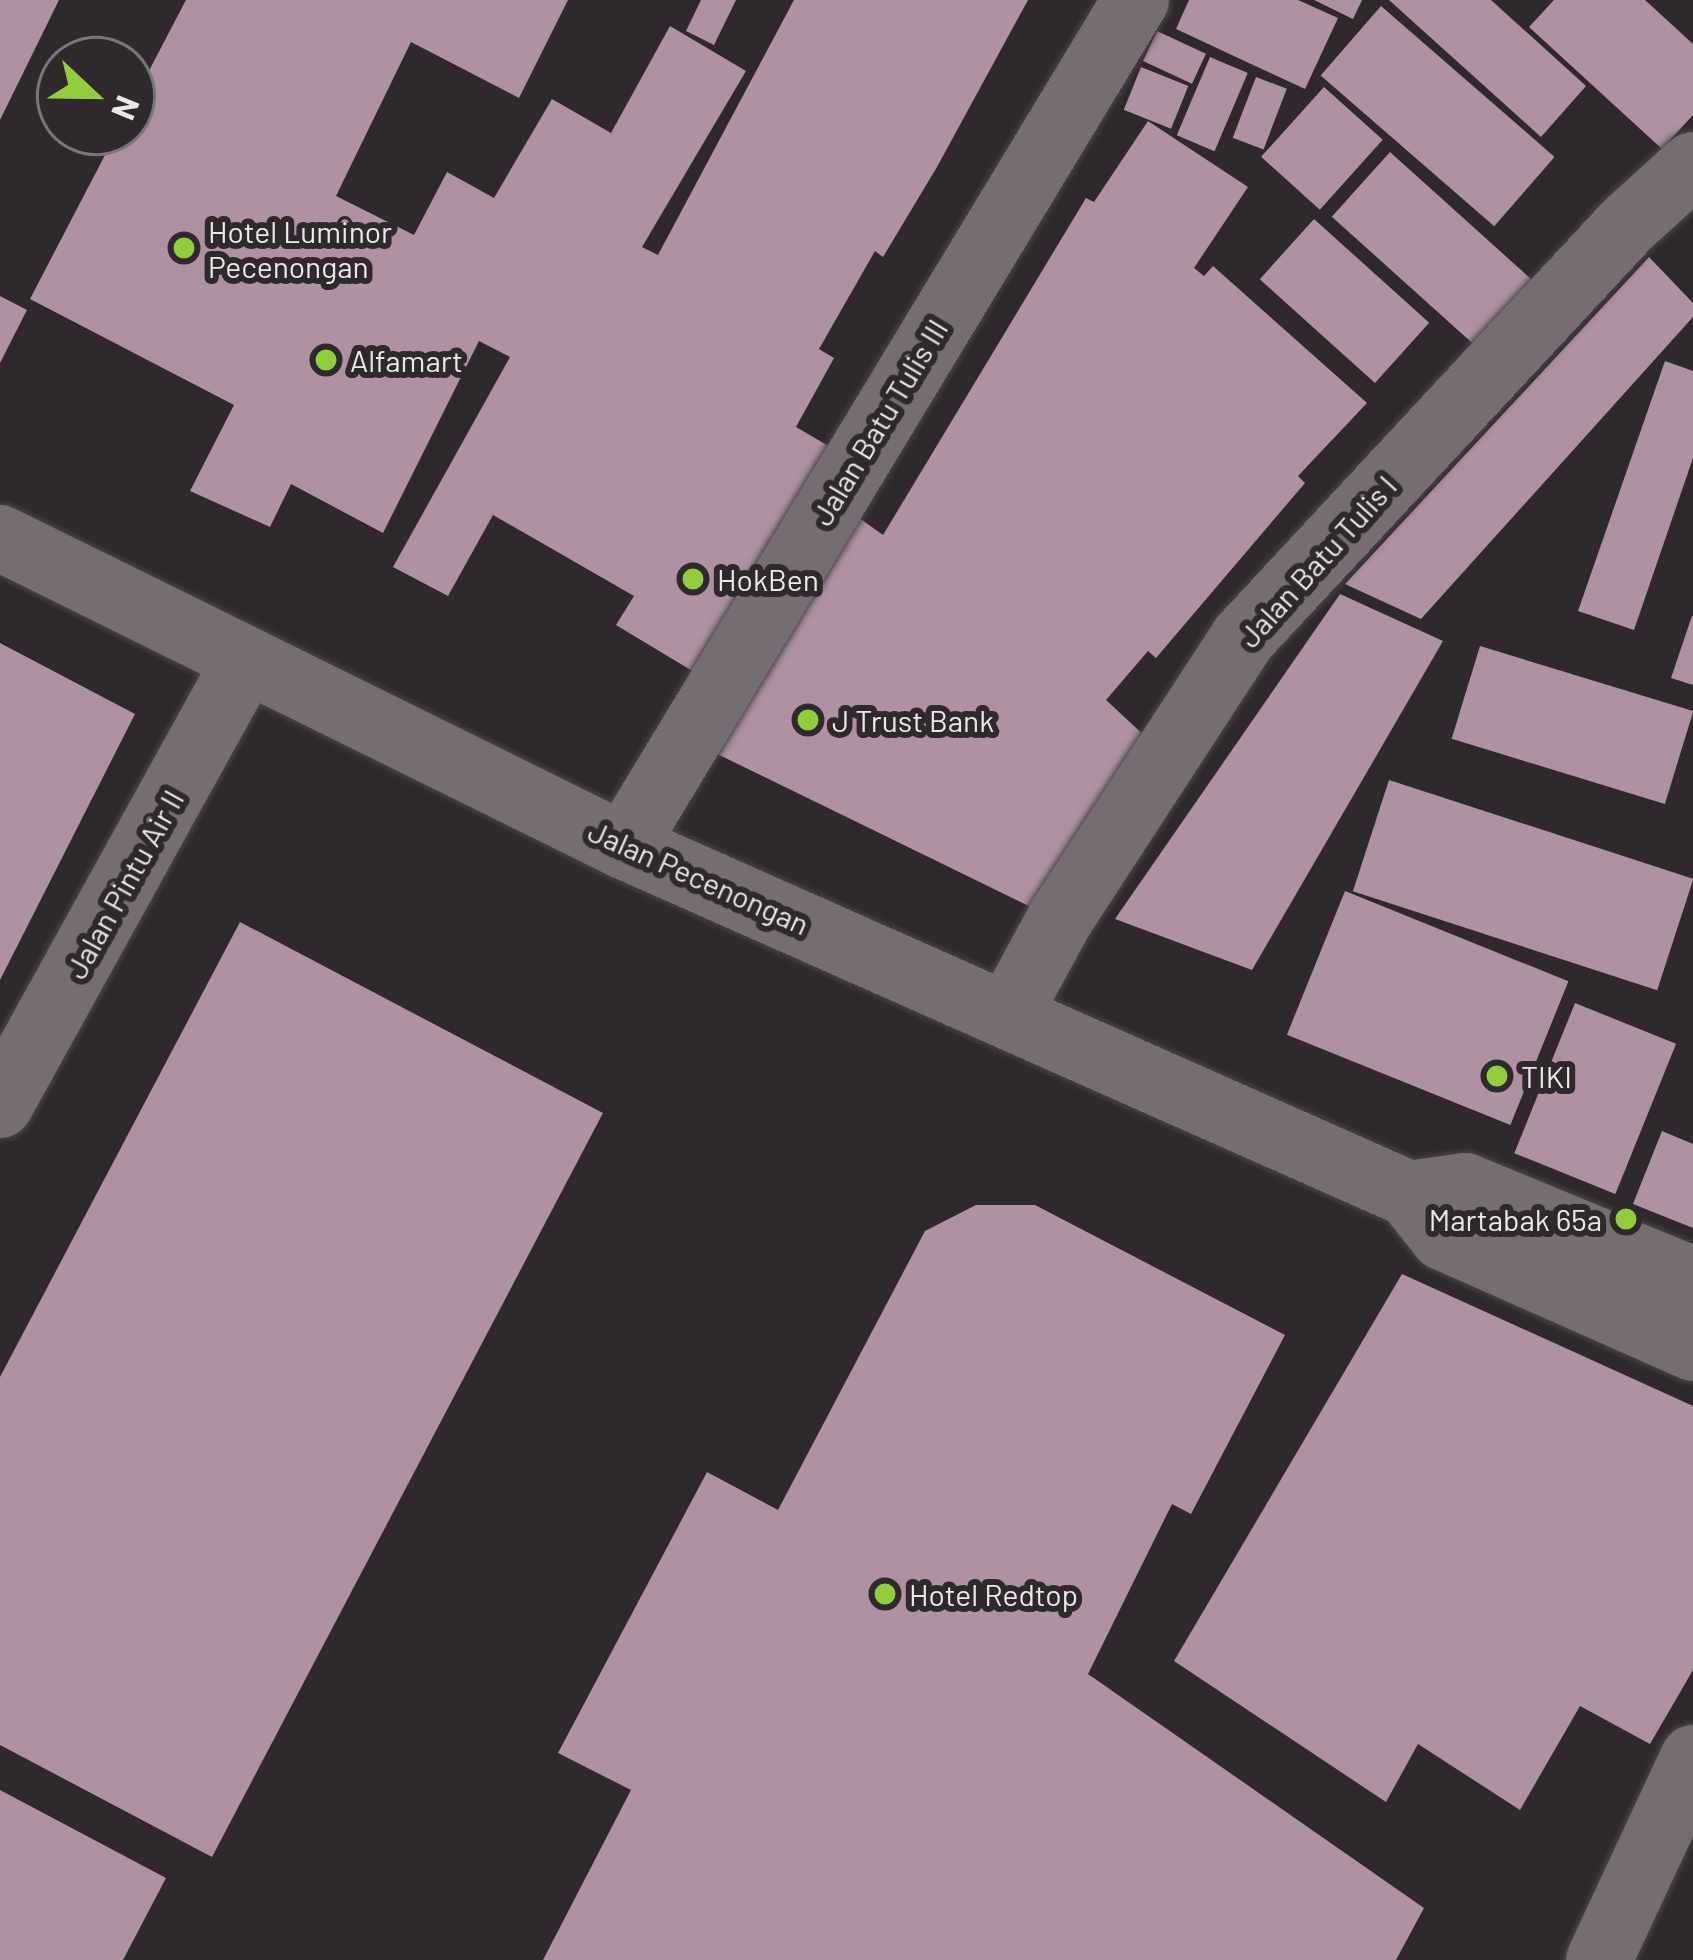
<!DOCTYPE html>
<html>
<head>
<meta charset="utf-8">
<style>
	body { margin:0 }
	#map { position:relative; width:1693px; height:1960px; overflow:hidden; background:#2f282c; font-family:Barlow,sans-serif }
	div>[style] { position:absolute }
	[style*='--x'] { left:calc(var(--x)*1px); top:calc(var(--y)*1px); width:calc(var(--w)*1px); rotate:calc(var(--a)*1deg) }
	.building>* { inset:0; background:#ae92a4; transform-origin:0 0 }
	.roads { filter:drop-shadow(0 0 3px #4a4448) drop-shadow(0 0 3px #4a4448) }
	.minor>* { height:66px; margin:-33px; padding:0 33px; transform-origin:33px; border-radius:33px; background:#766d72 }
	.dots>* { width:33px; height:33px; translate:-50% -50%; box-sizing:border-box; border:6px solid #2f282c; border-radius:50% }
	span { translate:-50% -50%; white-space:nowrap; text-align:center; line-height:1.15; -webkit-text-stroke:12px #2f282c; paint-order:stroke }
	.poi-label { font-size:30px; color:#ece7ea }
	.left { translate:0 -50%; text-align:left }
	.right { translate:-100% -50%; text-align:right }
	.street-label { font-size:30px; color:#ece7ea }
	.north { position:absolute; left:36px; top:36px; width:120px; height:120px; box-sizing:border-box; background:#2f282c; border:3px solid #7b7478; border-radius:50%; rotate:112deg; font-size:33px; font-weight:700; line-height:48px; text-align:center; color:#ece7ea }
	.north::after { content:''; display:block; margin:auto; width:42px; height:54px; background:#92cd3e; clip-path:polygon(50% 0,100% 100%,50% 72%,0 100%) }
</style>
</head>
<body>
<div id="map">
	<div class="building">
		<i style="clip-path:polygon(0 0,59px 0,0 120px)"></i>
		<i style="clip-path:polygon(186px 0,568px 0,519px 98px,411px 42px,336px 196px,414px 235px,447px 172px,494px 198px,552px 99px,611px 133px,670px 26px,746px 71px,642px 247px,658px 255px,794px 0,1028px 0,937px 167px,883px 257px,875px 251px,819px 349px,834px 358px,796px 427px,832px 448px,694px 672px,616px 625px,634px 596px,493px 515px,448px 596px,393px 567px,510px 357px,479px 341px,383px 533px,291px 484px,270px 527px,190px 491px,234px 405px,30px 299px,117px 132px,132px 132px,132px 103px)"></i>
		<i style="clip-path:polygon(701px 0,736px 0,714px 45px,686px 31px)"></i>
		<i style="clip-path:polygon(1189px 0,1298px 0,1338px 18px,1305px 89px,1176px 29px)"></i>
		<i style="clip-path:polygon(1314px 0,1362px 0,1353px 19px)"></i>
		<i style="clip-path:polygon(1389px 0,1491px 0,1586px 86px,1541px 137px)"></i>
		<i style="clip-path:polygon(1554px 0,1645px 0,1693px 44px,1693px 115px,1662px 149px,1529px 27px)"></i>
		<i style="left:1381px;top:6px;width:230px;height:92px;rotate:41deg"></i>
		<i style="left:1157px;top:31px;width:54px;height:33px;rotate:25deg"></i>
		<i style="left:1210px;top:57px;width:41px;height:85px;rotate:23deg"></i>
		<i style="left:1141px;top:67px;width:51px;height:46px;rotate:22deg"></i>
		<i style="left:1256px;top:77px;width:33px;height:65px;rotate:21deg"></i>
		<i style="left:1324px;top:87px;width:79px;height:94px;rotate:42deg"></i>
		<i style="clip-path:polygon(1148px 121px,1248px 187px,1194px 268px,1204px 276px,1213px 266px,1367px 403px,1298px 476px,1305px 483px,1156px 658px,1148px 651px,1106px 700px,1161px 751px,1043px 913px,707px 749px,855px 515px,883px 535px,1086px 198px,1094px 202px)"></i>
		<i style="left:1390px;top:152px;width:205px;height:87px;rotate:42deg"></i>
		<i style="left:1314px;top:219px;width:155px;height:81px;rotate:42deg"></i>
		<i style="clip-path:polygon(1649px 257px,1693px 303px,1693px 317px,1421px 619px,1345px 584px)"></i>
		<i style="clip-path:polygon(0 296px,27px 310px,0 363px)"></i>
		<i style="clip-path:polygon(1665px 361px,1693px 371px,1693px 458px,1634px 630px,1578px 611px)"></i>
		<i style="clip-path:polygon(1340px 594px,1443px 641px,1252px 970px,1115px 919px)"></i>
		<i style="clip-path:polygon(1692px 616px,1693px 616px,1693px 685px,1671px 678px)"></i>
		<i style="clip-path:polygon(0 643px,135px 714px,0 980px)"></i>
		<i style="left:1480px;top:646px;width:223px;height:97px;rotate:17deg"></i>
		<i style="left:1389px;top:780px;width:320px;height:117px;rotate:18deg"></i>
		<i style="left:1345px;top:891px;width:241px;height:155px;rotate:22deg"></i>
		<i style="clip-path:polygon(240px 922px,603px 1113px,212px 1857px,0 1745px,0 1377px)"></i>
		<i style="left:1575px;top:1003px;width:109px;height:162px;rotate:22deg"></i>
		<i style="clip-path:polygon(1662px 1131px,1693px 1144px,1693px 1228px,1633px 1204px)"></i>
		<i style="clip-path:polygon(976px 1205px,1035px 1205px,1285px 1335px,1191px 1514px,1172px 1504px,1088px 1674px,1424px 1908px,1396px 1960px,543px 1960px,631px 1790px,558px 1753px,707px 1472px,778px 1510px,925px 1231px)"></i>
		<i style="clip-path:polygon(1402px 1274px,1693px 1406px,1693px 1670px,1650px 1744px,1580px 1706px,1520px 1810px,1418px 1744px,1386px 1802px,1174px 1661px)"></i>
		<i style="clip-path:polygon(0 1790px,166px 1878px,123px 1960px,0 1960px)"></i>
	</div>
	<div class="roads">
		<div class="minor">
			<i style="--x:0;--y:538;--w:696;--a:26.27"></i>
			<i style="--x:624;--y:846;--w:859;--a:23.91"></i>
			<i style="--x:1409;--y:1194;--w:55;--a:51.7"></i>
			<i style="--x:1443;--y:1237;--w:274;--a:23.9"></i>
			<i style="--x:624;--y:846;--w:989;--a:-58.82"></i>
			<i style="--x:1010;--y:1011;--w:105;--a:-61.5"></i>
			<i style="--x:1060;--y:919;--w:337;--a:-56.9"></i>
			<i style="--x:1244;--y:637;--w:563;--a:-47.09"></i>
			<i style="--x:1627;--y:225;--w:89;--a:-42.3"></i>
			<i style="--x:0;--y:1105;--w:506;--a:-61.06"></i>
			<i style="--x:1409;--y:1194;--w:57;--a:-8.1"></i>
			<i style="--x:1465;--y:1186;--w:247;--a:22.4"></i>
			<i style="--x:1599;--y:1960;--w:223;--a:-65"></i>
		</div>
	</div>
	<div class="dots">
		<i style="left:184px;top:248px;background:#92cd3e"></i>
		<i style="left:326px;top:360px;background:#92cd3e"></i>
		<i style="left:693px;top:579px;background:#92cd3e"></i>
		<i style="left:808px;top:720px;background:#92cd3e"></i>
		<i style="left:1497px;top:1076px;background:#92cd3e"></i>
		<i style="left:1626px;top:1219px;background:#92cd3e"></i>
		<i style="left:885px;top:1594px;background:#92cd3e"></i>
	</div>
	<div class="poi-label">
		<span class="left" style="left:208px;top:248px">Hotel Luminor<br>Pecenongan</span>
		<span class="left" style="left:350px;top:360px">Alfamart</span>
		<span class="left" style="left:717px;top:579px">HokBen</span>
		<span class="left" style="left:832px;top:720px">J Trust Bank</span>
		<span class="left" style="left:1521px;top:1076px">TIKI</span>
		<span class="right" style="left:1602px;top:1219px">Martabak 65a</span>
		<span class="left" style="left:909px;top:1594px">Hotel Redtop</span>
	</div>
	<div class="street-label">
		<span style="left:879px;top:422px;rotate:-59deg">Jalan Batu Tulis III</span>
		<span style="left:1317px;top:561px;rotate:-48deg">Jalan Batu Tulis I</span>
		<span style="left:699px;top:877px;rotate:24deg">Jalan Pecenongan</span>
		<span style="left:124px;top:884px;rotate:-61deg">Jalan Pintu Air II</span>
	</div>
	<div class="north">N</div>
</div>
</body>
</html>
